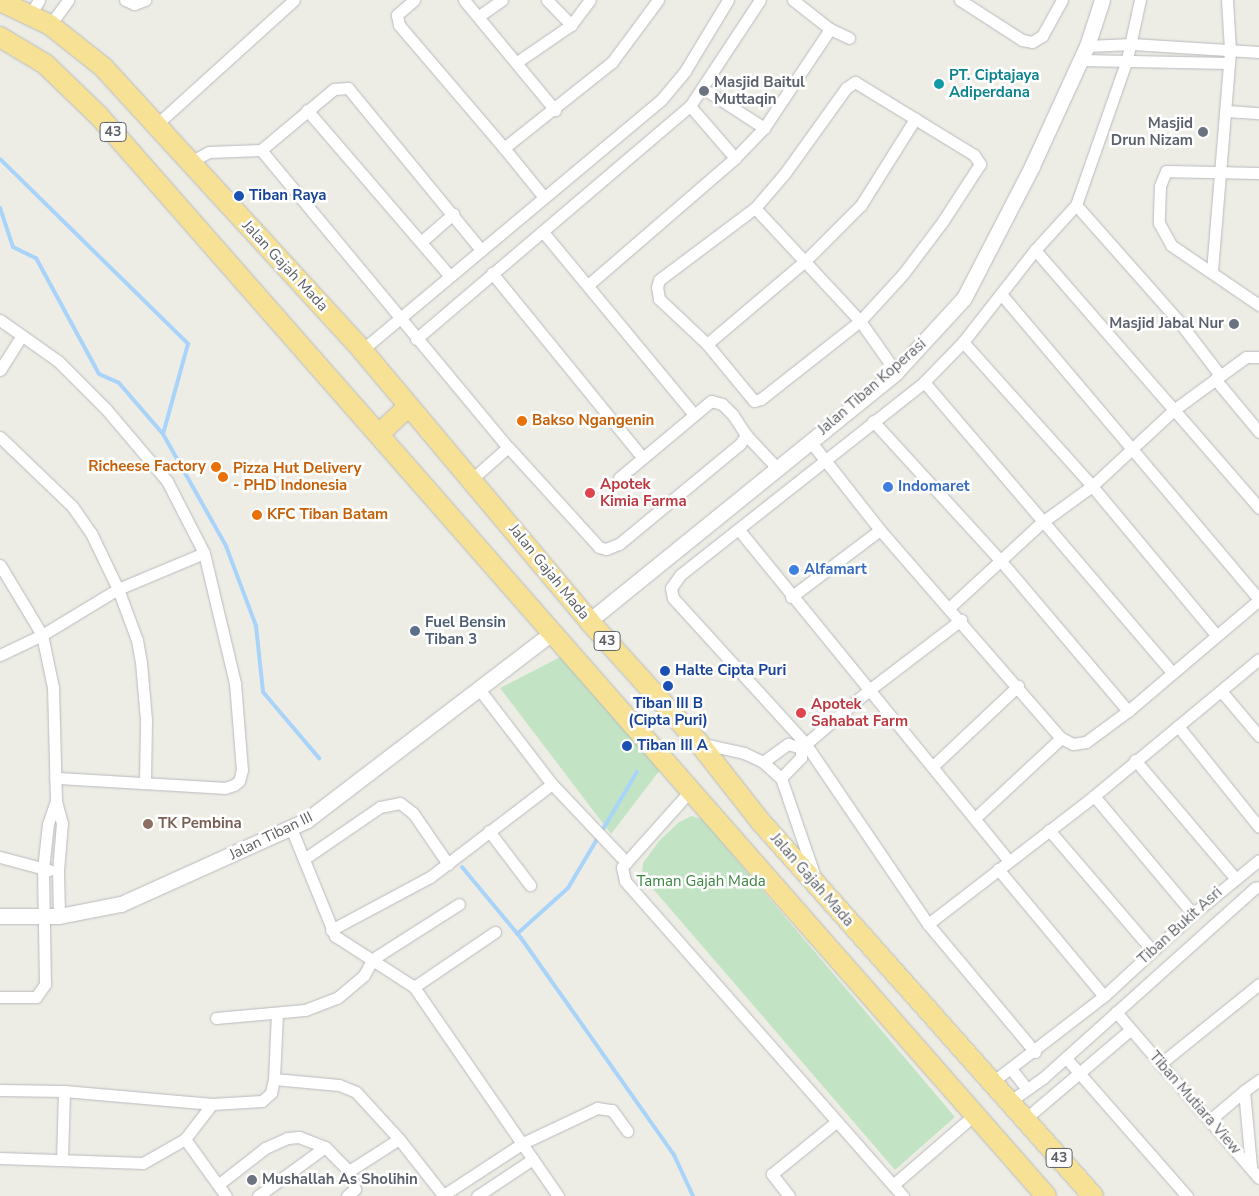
<!DOCTYPE html>
<html>
<head>
<meta charset="utf-8">
<style>
	body { margin:0 }
	#map { position:relative; width:1259px; height:1196px; overflow:hidden; background:#eeede5; font-family:"Nunito Sans",sans-serif }
	div>[style] { position:absolute }
	[style*='--x'] { left:calc(var(--x)*1px); top:calc(var(--y)*1px); width:calc(var(--w)*1px); rotate:calc(var(--a)*1deg) }
	.green>* { inset:0; background:#c3e4c4 }
	.stream>* { height:4px; margin:-2px; padding:0 2px; transform-origin:2px; border-radius:2px; background:#a9d4fa }
	.roads { filter:drop-shadow(0 0 1px #b7babe) drop-shadow(0 0 1px #b7babe) }
	.street>* { height:11px; margin:-5.5px; padding:0 5.5px; transform-origin:5.5px; border-radius:5.5px; background:#fff }
	.secondary>* { height:15px; margin:-7.5px; padding:0 7.5px; transform-origin:7.5px; border-radius:7.5px; background:#fff }
	.highway>* { height:20px; margin:-10px; padding:0 10px; transform-origin:10px; border-radius:10px; background:#f6e194 }
	.dots>* { width:14px; height:14px; translate:-50% -50%; box-sizing:border-box; border:2px solid #fff; border-radius:50% }
	span { translate:-50% -50%; white-space:nowrap; text-align:center; line-height:1.15; -webkit-text-stroke:5px #fff; paint-order:stroke }
	.shield-label span { padding:1px 4px; background:#fff; border:1px solid; border-radius:4px; -webkit-text-stroke-width:0 }
	.shield-label { font-size:14px; color:#5d6064; font-weight:700 }
	.culture-label { font-size:15px; color:#0d838f; font-weight:700 }
	.left { translate:0 -50%; text-align:left }
	.worship-label { font-size:15px; color:#5b616d; font-weight:700 }
	.right { translate:-100% -50%; text-align:right }
	.transit-label { font-size:15px; color:#164399; font-weight:700 }
	.street-label { font-size:15px; color:#5d6064 }
	.food-label { font-size:15px; color:#c56008; font-weight:700 }
	.health-label { font-size:15px; color:#be3a42; font-weight:700 }
	.shop-label { font-size:15px; color:#366cbe; font-weight:700 }
	.service-label { font-size:15px; color:#4e5e75; font-weight:700 }
	.education-label { font-size:15px; color:#785e54; font-weight:700 }
	.park-label { font-size:15px; color:#3b8541 }
</style>
</head>
<body>
<div id="map">
	<div class="green">
		<i style="clip-path:polygon(564px 655px,660px 770px,611px 834px,500px 688px)"></i>
		<i style="clip-path:polygon(691px 816px,702px 819px,955px 1117px,895px 1170px,642px 876px,643px 863px,659px 841px,678px 823px)"></i>
	</div>
	<div class="stream">
		<i style="--x:0;--y:159;--w:264;--a:44.5"></i>
		<i style="--x:188;--y:344;--w:93;--a:105.5"></i>
		<i style="--x:0;--y:208;--w:41;--a:71.6"></i>
		<i style="--x:13;--y:247;--w:25;--a:26"></i>
		<i style="--x:36;--y:258;--w:132;--a:61.5"></i>
		<i style="--x:99;--y:374;--w:22;--a:24"></i>
		<i style="--x:119;--y:383;--w:67;--a:49.2"></i>
		<i style="--x:163;--y:434;--w:129;--a:60.6"></i>
		<i style="--x:226;--y:546;--w:85;--a:69.4"></i>
		<i style="--x:256;--y:626;--w:66;--a:83.9"></i>
		<i style="--x:263;--y:692;--w:87;--a:49.7"></i>
		<i style="--x:462;--y:867;--w:92;--a:50.3"></i>
		<i style="--x:521;--y:938;--w:266;--a:54.8"></i>
		<i style="--x:674;--y:1155;--w:45;--a:65.1"></i>
		<i style="--x:517;--y:934;--w:69;--a:-42"></i>
		<i style="--x:568;--y:888;--w:135;--a:-59.3"></i>
	</div>
	<div class="roads">
		<div class="street">
			<i style="--x:125;--y:0;--w:10;--a:24"></i>
			<i style="--x:134;--y:4;--w:12;--a:-20"></i>
			<i style="--x:414;--y:0;--w:23;--a:139"></i>
			<i style="--x:397;--y:15;--w:10;--a:79"></i>
			<i style="--x:399;--y:25;--w:162;--a:49.5"></i>
			<i style="--x:464;--y:0;--w:143;--a:50.4"></i>
			<i style="--x:547;--y:0;--w:35;--a:46"></i>
			<i style="--x:793;--y:0;--w:47;--a:38.1"></i>
			<i style="--x:830;--y:29;--w:21;--a:25"></i>
			<i style="--x:960;--y:0;--w:74;--a:32.8"></i>
			<i style="--x:1022;--y:40;--w:10;--a:11"></i>
			<i style="--x:1032;--y:42;--w:12;--a:-31"></i>
			<i style="--x:1042;--y:36;--w:41;--a:-60.9"></i>
			<i style="--x:31;--y:13;--w:15;--a:-58"></i>
			<i style="--x:479;--y:16;--w:28;--a:-35"></i>
			<i style="--x:50;--y:25;--w:31;--a:-54"></i>
			<i style="--x:1087;--y:46;--w:45;--a:-2.5"></i>
			<i style="--x:1132;--y:44;--w:127;--a:3.6"></i>
			<i style="--x:1081;--y:60;--w:148;--a:1.2"></i>
			<i style="--x:517;--y:62;--w:65;--a:-34.4"></i>
			<i style="--x:571;--y:25;--w:31;--a:-53"></i>
			<i style="--x:855;--y:82;--w:140;--a:31.5"></i>
			<i style="--x:974;--y:155;--w:11;--a:56"></i>
			<i style="--x:980;--y:164;--w:68;--a:123"></i>
			<i style="--x:943;--y:221;--w:66;--a:127"></i>
			<i style="--x:903;--y:274;--w:64;--a:132.5"></i>
			<i style="--x:860;--y:321;--w:126;--a:141.8"></i>
			<i style="--x:761;--y:399;--w:7;--a:164"></i>
			<i style="--x:754;--y:401;--w:74;--a:-129.5"></i>
			<i style="--x:707;--y:344;--w:66;--a:-136.8"></i>
			<i style="--x:659;--y:299;--w:12;--a:-99"></i>
			<i style="--x:657;--y:287;--w:7;--a:-74"></i>
			<i style="--x:659;--y:280;--w:120;--a:-36.9"></i>
			<i style="--x:755;--y:208;--w:46;--a:-49.4"></i>
			<i style="--x:785;--y:173;--w:105;--a:-54.3"></i>
			<i style="--x:846;--y:88;--w:11;--a:-34"></i>
			<i style="--x:704;--y:89;--w:72;--a:33"></i>
			<i style="--x:690;--y:106;--w:69;--a:49.1"></i>
			<i style="--x:307;--y:110;--w:219;--a:49.3"></i>
			<i style="--x:1227;--y:111;--w:32;--a:4"></i>
			<i style="--x:156;--y:125;--w:186;--a:-42.2"></i>
			<i style="--x:261;--y:150;--w:95;--a:-39.9"></i>
			<i style="--x:334;--y:89;--w:14;--a:-4"></i>
			<i style="--x:348;--y:88;--w:210;--a:50.6"></i>
			<i style="--x:190;--y:162;--w:21;--a:-28"></i>
			<i style="--x:209;--y:152;--w:52;--a:-2.2"></i>
			<i style="--x:261;--y:150;--w:386;--a:50.3"></i>
			<i style="--x:508;--y:447;--w:135;--a:47.7"></i>
			<i style="--x:599;--y:547;--w:7;--a:16"></i>
			<i style="--x:606;--y:549;--w:14;--a:-21"></i>
			<i style="--x:619;--y:544;--w:157;--a:-39.6"></i>
			<i style="--x:740;--y:444;--w:11;--a:-56"></i>
			<i style="--x:746;--y:435;--w:24;--a:-123"></i>
			<i style="--x:733;--y:415;--w:16;--a:-135"></i>
			<i style="--x:722;--y:404;--w:11;--a:-165"></i>
			<i style="--x:711;--y:401;--w:120;--a:140.1"></i>
			<i style="--x:1259;--y:173;--w:93;--a:-178.8"></i>
			<i style="--x:1166;--y:171;--w:16;--a:112"></i>
			<i style="--x:1160;--y:186;--w:37;--a:92"></i>
			<i style="--x:1159;--y:223;--w:25;--a:61"></i>
			<i style="--x:1171;--y:245;--w:107;--a:34.3"></i>
			<i style="--x:543;--y:196;--w:62;--a:-129.1"></i>
			<i style="--x:504;--y:148;--w:138;--a:-38.5"></i>
			<i style="--x:612;--y:62;--w:77;--a:-53.4"></i>
			<i style="--x:1076;--y:205;--w:152;--a:48.5"></i>
			<i style="--x:1177;--y:319;--w:71;--a:52.5"></i>
			<i style="--x:755;--y:208;--w:154;--a:47.1"></i>
			<i style="--x:860;--y:321;--w:62;--a:54.8"></i>
			<i style="--x:543;--y:232;--w:235;--a:50.4"></i>
			<i style="--x:421;--y:242;--w:43;--a:-41.2"></i>
			<i style="--x:1035;--y:250;--w:342;--a:49"></i>
			<i style="--x:1212;--y:271;--w:222;--a:-85.3"></i>
			<i style="--x:1230;--y:50;--w:50;--a:-93.4"></i>
			<i style="--x:492;--y:273;--w:237;--a:50.8"></i>
			<i style="--x:588;--y:285;--w:194;--a:-40.8"></i>
			<i style="--x:735;--y:158;--w:42;--a:-46"></i>
			<i style="--x:764;--y:128;--w:119;--a:-56.3"></i>
			<i style="--x:1001;--y:294;--w:399;--a:49.8"></i>
			<i style="--x:0;--y:320;--w:71;--a:35.3"></i>
			<i style="--x:58;--y:361;--w:68;--a:45"></i>
			<i style="--x:106;--y:409;--w:94;--a:49.7"></i>
			<i style="--x:167;--y:481;--w:81;--a:62.8"></i>
			<i style="--x:204;--y:553;--w:134;--a:76.6"></i>
			<i style="--x:235;--y:683;--w:87;--a:85.4"></i>
			<i style="--x:242;--y:770;--w:11;--a:105"></i>
			<i style="--x:239;--y:781;--w:6;--a:141"></i>
			<i style="--x:234;--y:785;--w:9;--a:162"></i>
			<i style="--x:225;--y:788;--w:170;--a:-176.6"></i>
			<i style="--x:416;--y:339;--w:360;--a:-40.4"></i>
			<i style="--x:690;--y:106;--w:127;--a:-56.6"></i>
			<i style="--x:963;--y:342;--w:193;--a:48.1"></i>
			<i style="--x:1092;--y:486;--w:194;--a:50.2"></i>
			<i style="--x:707;--y:344;--w:128;--a:-40.3"></i>
			<i style="--x:805;--y:261;--w:79;--a:-45"></i>
			<i style="--x:861;--y:205;--w:102;--a:-57.9"></i>
			<i style="--x:362;--y:350;--w:390;--a:-39.9"></i>
			<i style="--x:661;--y:100;--w:38;--a:-50"></i>
			<i style="--x:685;--y:71;--w:83;--a:-58.8"></i>
			<i style="--x:0;--y:370;--w:41;--a:-57.8"></i>
			<i style="--x:1215;--y:379;--w:69;--a:50.3"></i>
			<i style="--x:924;--y:382;--w:382;--a:49.5"></i>
			<i style="--x:873;--y:421;--w:188;--a:47.6"></i>
			<i style="--x:1000;--y:560;--w:198;--a:49.7"></i>
			<i style="--x:746;--y:435;--w:45;--a:46.8"></i>
			<i style="--x:0;--y:437;--w:100;--a:43.8"></i>
			<i style="--x:72;--y:506;--w:33;--a:55"></i>
			<i style="--x:91;--y:533;--w:62;--a:64.3"></i>
			<i style="--x:118;--y:589;--w:54;--a:69.6"></i>
			<i style="--x:137;--y:640;--w:22;--a:80"></i>
			<i style="--x:141;--y:662;--w:58;--a:85.1"></i>
			<i style="--x:146;--y:720;--w:62;--a:90.9"></i>
			<i style="--x:810;--y:441;--w:113;--a:51.8"></i>
			<i style="--x:880;--y:530;--w:276;--a:49"></i>
			<i style="--x:1061;--y:738;--w:13;--a:27"></i>
			<i style="--x:1073;--y:744;--w:13;--a:-9"></i>
			<i style="--x:1086;--y:742;--w:52;--a:-36.4"></i>
			<i style="--x:1128;--y:711;--w:172;--a:-40.3"></i>
			<i style="--x:472;--y:479;--w:48;--a:-41.6"></i>
			<i style="--x:739;--y:530;--w:426;--a:50.8"></i>
			<i style="--x:0;--y:565;--w:82;--a:59"></i>
			<i style="--x:42;--y:635;--w:53;--a:78.1"></i>
			<i style="--x:53;--y:687;--w:114;--a:88.5"></i>
			<i style="--x:56;--y:801;--w:23;--a:75"></i>
			<i style="--x:62;--y:823;--w:48;--a:94.8"></i>
			<i style="--x:58;--y:871;--w:45;--a:88.7"></i>
			<i style="--x:791;--y:597;--w:111;--a:-37"></i>
			<i style="--x:950;--y:607;--w:124;--a:-42.7"></i>
			<i style="--x:1041;--y:523;--w:63;--a:-36"></i>
			<i style="--x:1092;--y:486;--w:113;--a:-42.9"></i>
			<i style="--x:1175;--y:409;--w:88;--a:-36.2"></i>
			<i style="--x:1246;--y:357;--w:13;--a:0"></i>
			<i style="--x:0;--y:655;--w:47;--a:-25.5"></i>
			<i style="--x:42;--y:635;--w:89;--a:-31.2"></i>
			<i style="--x:118;--y:589;--w:93;--a:-22.7"></i>
			<i style="--x:479;--y:689;--w:120;--a:52.5"></i>
			<i style="--x:552;--y:784;--w:108;--a:46.5"></i>
			<i style="--x:1221;--y:691;--w:59;--a:49.8"></i>
			<i style="--x:1178;--y:726;--w:129;--a:51.3"></i>
			<i style="--x:699;--y:743;--w:46;--a:12.5"></i>
			<i style="--x:744;--y:753;--w:21;--a:25"></i>
			<i style="--x:763;--y:762;--w:24;--a:42"></i>
			<i style="--x:781;--y:778;--w:105;--a:71"></i>
			<i style="--x:801;--y:748;--w:89;--a:-40.5"></i>
			<i style="--x:869;--y:690;--w:116;--a:-37.3"></i>
			<i style="--x:1135;--y:760;--w:155;--a:49.7"></i>
			<i style="--x:763;--y:762;--w:31;--a:-36"></i>
			<i style="--x:788;--y:744;--w:14;--a:17"></i>
			<i style="--x:933;--y:766;--w:117;--a:-43.3"></i>
			<i style="--x:781;--y:778;--w:29;--a:-46"></i>
			<i style="--x:801;--y:757;--w:9;--a:-90"></i>
			<i style="--x:690;--y:791;--w:102;--a:131.8"></i>
			<i style="--x:622;--y:867;--w:14;--a:78"></i>
			<i style="--x:625;--y:881;--w:405;--a:48.6"></i>
			<i style="--x:893;--y:1185;--w:106;--a:-40.8"></i>
			<i style="--x:1094;--y:796;--w:154;--a:50"></i>
			<i style="--x:975;--y:818;--w:117;--a:-42.9"></i>
			<i style="--x:291;--y:828;--w:117;--a:67.8"></i>
			<i style="--x:335;--y:936;--w:94;--a:32.8"></i>
			<i style="--x:414;--y:987;--w:254;--a:55.4"></i>
			<i style="--x:1049;--y:830;--w:158;--a:49.4"></i>
			<i style="--x:489;--y:831;--w:68;--a:52.8"></i>
			<i style="--x:0;--y:857;--w:51;--a:14.9"></i>
			<i style="--x:304;--y:859;--w:92;--a:-34.4"></i>
			<i style="--x:380;--y:807;--w:20;--a:-11"></i>
			<i style="--x:400;--y:803;--w:16;--a:38"></i>
			<i style="--x:413;--y:813;--w:62;--a:55.5"></i>
			<i style="--x:998;--y:869;--w:165;--a:50.2"></i>
			<i style="--x:928;--y:924;--w:210;--a:-37.6"></i>
			<i style="--x:1094;--y:796;--w:214;--a:-39.7"></i>
			<i style="--x:331;--y:930;--w:112;--a:-28.2"></i>
			<i style="--x:430;--y:877;--w:153;--a:-37.3"></i>
			<i style="--x:414;--y:987;--w:98;--a:-34.2"></i>
			<i style="--x:0;--y:997;--w:36;--a:0"></i>
			<i style="--x:36;--y:997;--w:16;--a:-55"></i>
			<i style="--x:45;--y:984;--w:115;--a:-91"></i>
			<i style="--x:43;--y:869;--w:45;--a:-83.7"></i>
			<i style="--x:48;--y:824;--w:24;--a:-71"></i>
			<i style="--x:1116;--y:1012;--w:219;--a:49.3"></i>
			<i style="--x:216;--y:1018;--w:89;--a:-5.1"></i>
			<i style="--x:305;--y:1010;--w:34;--a:-21"></i>
			<i style="--x:337;--y:998;--w:35;--a:-40"></i>
			<i style="--x:364;--y:975;--w:18;--a:-61"></i>
			<i style="--x:373;--y:959;--w:102;--a:-32.6"></i>
			<i style="--x:1035;--y:1052;--w:167;--a:-129.9"></i>
			<i style="--x:928;--y:924;--w:219;--a:-124.2"></i>
			<i style="--x:805;--y:743;--w:196;--a:-132.3"></i>
			<i style="--x:673;--y:598;--w:10;--a:-101"></i>
			<i style="--x:671;--y:588;--w:16;--a:-55"></i>
			<i style="--x:680;--y:575;--w:311;--a:-38.3"></i>
			<i style="--x:924;--y:382;--w:56;--a:-45.7"></i>
			<i style="--x:963;--y:342;--w:117;--a:-52"></i>
			<i style="--x:1035;--y:250;--w:61;--a:-47.7"></i>
			<i style="--x:1076;--y:205;--w:155;--a:-70.7"></i>
			<i style="--x:1127;--y:59;--w:60;--a:-77.6"></i>
			<i style="--x:1066;--y:1058;--w:184;--a:48.8"></i>
			<i style="--x:1160;--y:1064;--w:127;--a:-38.9"></i>
			<i style="--x:1012;--y:1070;--w:24;--a:52"></i>
			<i style="--x:274;--y:1079;--w:65;--a:5.3"></i>
			<i style="--x:339;--y:1085;--w:18;--a:22"></i>
			<i style="--x:356;--y:1092;--w:64;--a:47.5"></i>
			<i style="--x:399;--y:1139;--w:71;--a:51.8"></i>
			<i style="--x:991;--y:1083;--w:143;--a:-37.6"></i>
			<i style="--x:1104;--y:996;--w:121;--a:-42.7"></i>
			<i style="--x:1193;--y:914;--w:85;--a:-39.3"></i>
			<i style="--x:0;--y:1090;--w:64;--a:0.9"></i>
			<i style="--x:64;--y:1091;--w:149;--a:5"></i>
			<i style="--x:212;--y:1104;--w:50;--a:-3.4"></i>
			<i style="--x:262;--y:1101;--w:12;--a:-42"></i>
			<i style="--x:271;--y:1093;--w:14;--a:-78"></i>
			<i style="--x:274;--y:1079;--w:65;--a:-87.4"></i>
			<i style="--x:1009;--y:1102;--w:42;--a:-35.2"></i>
			<i style="--x:1043;--y:1078;--w:285;--a:-41.9"></i>
			<i style="--x:1255;--y:888;--w:4;--a:-14"></i>
			<i style="--x:1025;--y:1119;--w:138;--a:-40.3"></i>
			<i style="--x:1211;--y:1119;--w:43;--a:-40.3"></i>
			<i style="--x:185;--y:1139;--w:70;--a:54.3"></i>
			<i style="--x:0;--y:1158;--w:143;--a:2"></i>
			<i style="--x:143;--y:1163;--w:48;--a:-29.7"></i>
			<i style="--x:185;--y:1139;--w:44;--a:-52.4"></i>
			<i style="--x:62;--y:1160;--w:69;--a:-88.3"></i>
			<i style="--x:1251;--y:1166;--w:75;--a:-95.3"></i>
			<i style="--x:1244;--y:1091;--w:19;--a:-36"></i>
			<i style="--x:349;--y:1171;--w:59;--a:-32.6"></i>
			<i style="--x:219;--y:1184;--w:58;--a:-38"></i>
			<i style="--x:265;--y:1148;--w:24;--a:-24"></i>
			<i style="--x:287;--y:1138;--w:12;--a:-5"></i>
			<i style="--x:299;--y:1137;--w:28;--a:21"></i>
			<i style="--x:325;--y:1147;--w:34;--a:45"></i>
			<i style="--x:349;--y:1171;--w:19;--a:72"></i>
			<i style="--x:355;--y:1189;--w:11;--a:139"></i>
			<i style="--x:893;--y:1185;--w:15;--a:48"></i>
			<i style="--x:258;--y:1196;--w:83;--a:-36.2"></i>
			<i style="--x:442;--y:1196;--w:97;--a:-33.2"></i>
			<i style="--x:523;--y:1143;--w:82;--a:-25.3"></i>
			<i style="--x:597;--y:1108;--w:15;--a:8"></i>
			<i style="--x:612;--y:1110;--w:26;--a:54"></i>
			<i style="--x:477;--y:1196;--w:67;--a:-33.5"></i>
			<i style="--x:789;--y:1196;--w:28;--a:-128"></i>
			<i style="--x:772;--y:1174;--w:82;--a:-39.1"></i>
		</div>
		<div class="secondary">
			<i style="--x:589;--y:621;--w:395;--a:-39"></i>
			<i style="--x:896;--y:372;--w:100;--a:-47.4"></i>
			<i style="--x:964;--y:298;--w:148;--a:-62.7"></i>
			<i style="--x:1032;--y:166;--w:132;--a:-65.4"></i>
			<i style="--x:1087;--y:46;--w:48;--a:-71.9"></i>
			<i style="--x:0;--y:916;--w:59;--a:0"></i>
			<i style="--x:59;--y:916;--w:63;--a:-11"></i>
			<i style="--x:121;--y:904;--w:204;--a:-24.3"></i>
			<i style="--x:307;--y:820;--w:308;--a:-37.4"></i>
		</div>
		<div class="highway">
			<i style="--x:0;--y:1;--w:55;--a:25.6"></i>
			<i style="--x:50;--y:25;--w:68;--a:38.4"></i>
			<i style="--x:103;--y:67;--w:384;--a:47.5"></i>
			<i style="--x:362;--y:350;--w:354;--a:50"></i>
			<i style="--x:589;--y:621;--w:164;--a:48"></i>
			<i style="--x:699;--y:743;--w:100;--a:51.9"></i>
			<i style="--x:761;--y:822;--w:500;--a:48.4"></i>
			<i style="--x:0;--y:37;--w:52;--a:31"></i>
			<i style="--x:45;--y:64;--w:75;--a:43.9"></i>
			<i style="--x:99;--y:116;--w:1436;--a:48.75"></i>
			<i style="--x:379;--y:434;--w:41;--a:-43"></i>
		</div>
	</div>
	<div class="dots">
		<i style="left:939px;top:84px;background:#0f9aa8"></i>
		<i style="left:704px;top:91px;background:#6b7280"></i>
		<i style="left:1203px;top:132px;background:#6b7280"></i>
		<i style="left:239px;top:196px;background:#1a4fb4"></i>
		<i style="left:1234px;top:324px;background:#6b7280"></i>
		<i style="left:522px;top:421px;background:#e8710a"></i>
		<i style="left:216px;top:467px;background:#e8710a"></i>
		<i style="left:223px;top:477px;background:#e8710a"></i>
		<i style="left:888px;top:487px;background:#3f7fe0"></i>
		<i style="left:590px;top:493px;background:#e0444e"></i>
		<i style="left:257px;top:515px;background:#e8710a"></i>
		<i style="left:794px;top:570px;background:#3f7fe0"></i>
		<i style="left:415px;top:631px;background:#5c6f8a"></i>
		<i style="left:665px;top:671px;background:#1a4fb4"></i>
		<i style="left:668px;top:686px;background:#1a4fb4"></i>
		<i style="left:801px;top:713px;background:#e0444e"></i>
		<i style="left:627px;top:746px;background:#1a4fb4"></i>
		<i style="left:148px;top:824px;background:#8d6e63"></i>
		<i style="left:252px;top:1180px;background:#6b7280"></i>
	</div>
	<div class="shield-label">
		<span style="left:113px;top:132px">43</span>
		<span style="left:607px;top:641px">43</span>
		<span style="left:1059px;top:1158px">43</span>
	</div>
	<div class="culture-label">
		<span class="left" style="left:949px;top:84px">PT. Ciptajaya<br>Adiperdana</span>
	</div>
	<div class="worship-label">
		<span class="left" style="left:714px;top:91px">Masjid Baitul<br>Muttaqin</span>
		<span class="right" style="left:1193px;top:132px">Masjid<br>Drun Nizam</span>
		<span class="right" style="left:1224px;top:324px">Masjid Jabal Nur</span>
		<span class="left" style="left:262px;top:1180px">Mushallah As Sholihin</span>
	</div>
	<div class="transit-label">
		<span class="left" style="left:249px;top:196px">Tiban Raya</span>
		<span class="left" style="left:675px;top:671px">Halte Cipta Puri</span>
		<span style="left:668px;top:712px">Tiban III B<br>(Cipta Puri)</span>
		<span class="left" style="left:637px;top:746px">Tiban III A</span>
	</div>
	<div class="street-label">
		<span style="left:285px;top:266px;rotate:47deg">Jalan Gajah Mada</span>
		<span style="left:872px;top:387px;rotate:-41deg">Jalan Tiban Koperasi</span>
		<span style="left:549px;top:572px;rotate:51deg">Jalan Gajah Mada</span>
		<span style="left:271px;top:836px;rotate:-26deg">Jalan Tiban III</span>
		<span style="left:812px;top:880px;rotate:49deg">Jalan Gajah Mada</span>
		<span style="left:1180px;top:926px;rotate:-42deg">Tiban Bukit Asri</span>
		<span style="left:1195px;top:1103px;rotate:49deg">Tiban Mutiara View</span>
	</div>
	<div class="food-label">
		<span class="left" style="left:532px;top:421px">Bakso Ngangenin</span>
		<span class="right" style="left:206px;top:467px">Richeese Factory</span>
		<span class="left" style="left:233px;top:477px">Pizza Hut Delivery<br>- PHD Indonesia</span>
		<span class="left" style="left:267px;top:515px">KFC Tiban Batam</span>
	</div>
	<div class="health-label">
		<span class="left" style="left:600px;top:493px">Apotek<br>Kimia Farma</span>
		<span class="left" style="left:811px;top:713px">Apotek<br>Sahabat Farm</span>
	</div>
	<div class="shop-label">
		<span class="left" style="left:898px;top:487px">Indomaret</span>
		<span class="left" style="left:804px;top:570px">Alfamart</span>
	</div>
	<div class="service-label">
		<span class="left" style="left:425px;top:631px">Fuel Bensin<br>Tiban 3</span>
	</div>
	<div class="education-label">
		<span class="left" style="left:158px;top:824px">TK Pembina</span>
	</div>
	<div class="park-label">
		<span style="left:701px;top:882px">Taman Gajah Mada</span>
	</div>
</div>
</body>
</html>
